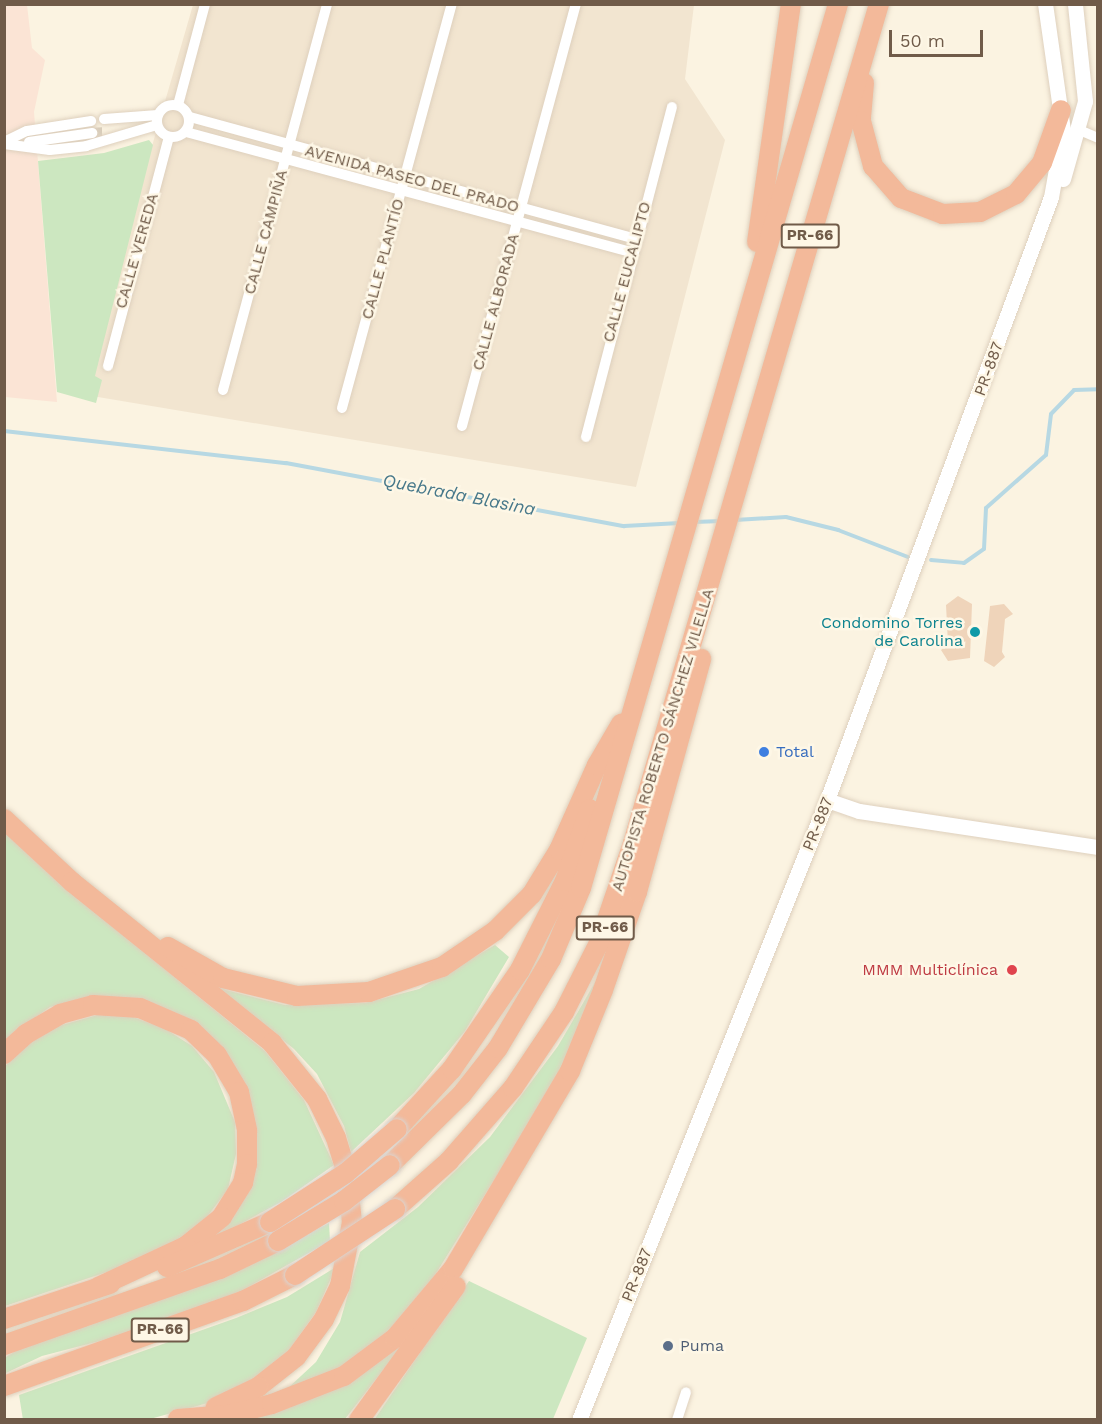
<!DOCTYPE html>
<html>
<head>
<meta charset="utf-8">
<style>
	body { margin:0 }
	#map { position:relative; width:1102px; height:1424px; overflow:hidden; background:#fbf3e1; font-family:"Work Sans",sans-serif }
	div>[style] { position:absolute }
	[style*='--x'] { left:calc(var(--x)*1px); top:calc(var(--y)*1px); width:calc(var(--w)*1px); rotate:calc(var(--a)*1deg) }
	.residential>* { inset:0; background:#f2e5d0 }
	.commercial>* { inset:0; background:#fbe4d5 }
	.green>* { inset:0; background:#cce7c0 }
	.stream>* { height:4px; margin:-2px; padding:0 2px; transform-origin:2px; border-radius:2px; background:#b7d8e3 }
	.building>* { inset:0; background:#efd4ba }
	.street-tunnel>* { height:10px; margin-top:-5px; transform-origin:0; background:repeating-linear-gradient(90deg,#d8cdbb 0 10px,transparent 0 15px) }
	.roads { filter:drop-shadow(0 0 2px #ded0bd) drop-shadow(0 0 2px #ded0bd) }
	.street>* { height:10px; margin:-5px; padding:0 5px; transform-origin:5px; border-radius:5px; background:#fff }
	.street>.ring { margin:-5px; padding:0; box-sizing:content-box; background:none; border:10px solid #fff; border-radius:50% }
	.secondary>* { height:15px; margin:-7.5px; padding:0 7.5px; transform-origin:7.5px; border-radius:7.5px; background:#fff }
	.highway>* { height:20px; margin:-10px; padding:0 10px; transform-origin:10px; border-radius:10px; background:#f3b99a }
	.bridges { filter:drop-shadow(0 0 2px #dad4d0) drop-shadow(0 0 2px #dad4d0) }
	.highway-bridge>* { height:20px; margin:-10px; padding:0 10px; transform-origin:10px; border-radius:10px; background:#f3b99a }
	.dots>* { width:16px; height:16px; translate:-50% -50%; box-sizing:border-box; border:3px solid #fef7e6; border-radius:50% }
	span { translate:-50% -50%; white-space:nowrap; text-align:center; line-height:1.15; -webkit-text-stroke:5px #fef7e6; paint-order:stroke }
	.shield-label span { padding:2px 4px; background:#fef7e6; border:2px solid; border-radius:4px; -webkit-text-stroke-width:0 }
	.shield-label { font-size:15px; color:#705b49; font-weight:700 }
	.street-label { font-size:16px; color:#705b49 }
	.culture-label { font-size:16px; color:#0d838f }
	.right { translate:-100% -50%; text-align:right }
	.shop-label { font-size:16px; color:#366cbe }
	.left { translate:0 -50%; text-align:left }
	.health-label { font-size:16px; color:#be3a42 }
	.service-label { font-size:16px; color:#4e5e75 }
	.water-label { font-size:18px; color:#47788a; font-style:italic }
	.frame { position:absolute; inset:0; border:6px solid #705b49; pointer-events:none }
	.scale { position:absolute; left:889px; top:30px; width:94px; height:27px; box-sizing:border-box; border:3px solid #705b49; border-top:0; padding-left:8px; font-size:18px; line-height:21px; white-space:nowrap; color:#705b49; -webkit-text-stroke:4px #fef7e6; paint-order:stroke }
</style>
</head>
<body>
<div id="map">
	<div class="residential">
		<i style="clip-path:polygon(193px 5px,694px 5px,685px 79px,725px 140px,636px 487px,80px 394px)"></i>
	</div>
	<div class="commercial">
		<i style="clip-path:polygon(5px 5px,27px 5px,32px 48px,45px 60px,34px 112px,57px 402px,5px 397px)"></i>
	</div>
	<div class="green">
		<i style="clip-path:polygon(149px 140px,153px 145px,95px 376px,102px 380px,96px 403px,57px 392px,38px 161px,104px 153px)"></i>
		<i style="clip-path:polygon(4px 831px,54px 879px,265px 1051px,304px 1100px,334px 1165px,281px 1202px,220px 1235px,250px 1185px,255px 1129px,190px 1022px,156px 1004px,92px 997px,50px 1007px,5px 1039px)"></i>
		<i style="clip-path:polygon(495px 945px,509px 957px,465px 1031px,414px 1093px,351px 1152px,344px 1126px,317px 1074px,294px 1049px,218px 988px,285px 1005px,365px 1003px,419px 989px)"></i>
		<i style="clip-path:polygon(597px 979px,558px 1077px,417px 1304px,367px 1351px,321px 1378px,287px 1389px,316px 1362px,340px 1322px,360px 1252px,418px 1207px,490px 1137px,558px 1046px)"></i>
		<i style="clip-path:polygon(101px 1014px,130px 1016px,164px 1028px,192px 1046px,214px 1072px,235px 1122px,236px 1154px,228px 1189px,195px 1233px,125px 1266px,5px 1306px,5px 1066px,44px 1030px)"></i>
		<i style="clip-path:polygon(329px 1223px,330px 1241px,234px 1295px,119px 1336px,42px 1356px,6px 1373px,4px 1358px,16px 1351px,229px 1274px)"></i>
		<i style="clip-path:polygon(336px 1267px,316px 1312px,289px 1350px,256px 1380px,215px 1401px,150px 1419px,23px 1420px,19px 1395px,236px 1318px,287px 1297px)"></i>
		<i style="clip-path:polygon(469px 1281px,587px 1338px,553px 1419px,374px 1420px)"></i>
		<i style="clip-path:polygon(408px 1338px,345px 1419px,249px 1419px,342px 1387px)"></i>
	</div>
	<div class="stream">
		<i style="--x:4;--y:431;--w:284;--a:6.5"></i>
		<i style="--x:286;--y:463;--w:344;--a:10.6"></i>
		<i style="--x:624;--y:526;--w:56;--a:-3.1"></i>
		<i style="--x:735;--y:520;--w:51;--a:-3.4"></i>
		<i style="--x:786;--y:517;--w:54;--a:14"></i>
		<i style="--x:838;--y:530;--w:75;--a:21.1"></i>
		<i style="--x:694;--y:522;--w:28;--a:-2"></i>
		<i style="--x:931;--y:560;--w:33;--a:5"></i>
		<i style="--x:964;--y:563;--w:24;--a:-35"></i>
		<i style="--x:984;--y:549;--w:41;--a:-87.2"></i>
		<i style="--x:986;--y:508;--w:80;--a:-41.5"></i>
		<i style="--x:1046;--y:455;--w:41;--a:-83"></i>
		<i style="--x:1051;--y:414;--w:33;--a:-46"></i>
		<i style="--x:1074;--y:390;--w:24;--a:-2"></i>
	</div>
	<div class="building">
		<i style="clip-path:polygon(958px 596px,972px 604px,970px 658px,948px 661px,941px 650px,948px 644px,946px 605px)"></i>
		<i style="clip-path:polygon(1004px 604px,1013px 614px,1005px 619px,1002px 652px,1005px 657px,994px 667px,984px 661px,990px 606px)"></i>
	</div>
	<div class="street-tunnel">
		<i style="--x:92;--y:133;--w:13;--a:-4"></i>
	</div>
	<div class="roads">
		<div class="street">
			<i class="ring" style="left:157px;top:105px;width:22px;height:22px"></i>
			<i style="--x:178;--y:105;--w:105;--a:-75"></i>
			<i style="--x:190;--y:117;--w:461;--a:15.3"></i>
			<i style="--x:104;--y:119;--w:54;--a:-4.2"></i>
			<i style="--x:1077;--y:129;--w:23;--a:23"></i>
			<i style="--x:186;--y:132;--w:461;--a:15.1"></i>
			<i style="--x:4;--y:142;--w:25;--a:-26"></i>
			<i style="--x:27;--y:131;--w:65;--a:-8.9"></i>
			<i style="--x:29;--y:142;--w:64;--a:-8.1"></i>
			<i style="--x:4;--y:144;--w:46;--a:7.4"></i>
			<i style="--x:50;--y:150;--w:36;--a:-6"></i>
			<i style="--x:86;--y:146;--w:74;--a:-16.5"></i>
			<i style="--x:108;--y:366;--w:237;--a:-75.1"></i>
			<i style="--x:223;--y:390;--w:400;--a:-74.9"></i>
			<i style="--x:342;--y:408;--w:419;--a:-74.8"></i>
			<i style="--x:462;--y:426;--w:437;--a:-74.9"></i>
			<i style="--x:586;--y:437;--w:341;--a:-75.4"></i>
			<i style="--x:677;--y:1420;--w:29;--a:-72"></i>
		</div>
		<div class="secondary">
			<i style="--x:1063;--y:179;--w:81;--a:-74.2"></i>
			<i style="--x:1085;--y:101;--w:98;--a:-95.9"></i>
			<i style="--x:827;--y:800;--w:34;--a:19"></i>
			<i style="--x:859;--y:811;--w:242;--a:8.6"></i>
			<i style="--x:579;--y:1420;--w:668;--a:-68.2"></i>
			<i style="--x:827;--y:800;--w:643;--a:-69.62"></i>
			<i style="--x:1051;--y:197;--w:68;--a:-79.8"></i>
			<i style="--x:1063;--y:130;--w:127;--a:-98.1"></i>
		</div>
		<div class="highway">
			<i style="--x:864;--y:83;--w:38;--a:95"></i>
			<i style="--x:861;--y:121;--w:47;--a:75.1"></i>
			<i style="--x:873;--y:166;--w:43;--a:48.8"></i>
			<i style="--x:901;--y:198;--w:45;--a:20.9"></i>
			<i style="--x:943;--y:214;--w:37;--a:-3"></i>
			<i style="--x:980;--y:212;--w:40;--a:-26.6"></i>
			<i style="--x:1016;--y:194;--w:40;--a:-50"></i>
			<i style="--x:1042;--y:163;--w:56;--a:-70.3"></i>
			<i style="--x:757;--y:242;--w:240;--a:-81.9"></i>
			<i style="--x:4;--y:819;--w:93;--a:42.8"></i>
			<i style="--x:72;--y:882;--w:257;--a:38.8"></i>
			<i style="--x:272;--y:1043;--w:72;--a:51.2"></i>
			<i style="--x:317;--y:1099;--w:43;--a:64"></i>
			<i style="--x:336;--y:1138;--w:38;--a:73"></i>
			<i style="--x:347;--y:1174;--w:48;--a:84.1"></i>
			<i style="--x:352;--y:1222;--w:65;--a:100.6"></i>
			<i style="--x:340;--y:1286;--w:37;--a:116"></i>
			<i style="--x:324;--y:1319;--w:47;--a:126.4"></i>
			<i style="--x:296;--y:1357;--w:48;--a:141.7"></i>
			<i style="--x:258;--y:1387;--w:47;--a:154.5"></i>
			<i style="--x:168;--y:947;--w:63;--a:29.4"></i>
			<i style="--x:223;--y:978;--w:76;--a:13.7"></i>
			<i style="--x:297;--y:996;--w:72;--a:-3.2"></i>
			<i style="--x:369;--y:992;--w:77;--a:-18.9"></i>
			<i style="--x:442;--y:967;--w:64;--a:-34.2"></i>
			<i style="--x:495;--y:931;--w:52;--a:-45"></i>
			<i style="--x:532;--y:894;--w:52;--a:-58.5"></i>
			<i style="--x:559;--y:850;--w:93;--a:-65.9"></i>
			<i style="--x:597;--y:765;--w:48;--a:-59.7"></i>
			<i style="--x:4;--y:1054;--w:30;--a:-42"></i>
			<i style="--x:26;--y:1034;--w:39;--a:-30"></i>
			<i style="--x:60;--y:1014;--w:34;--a:-15"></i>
			<i style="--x:93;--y:1005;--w:47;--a:3.7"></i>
			<i style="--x:140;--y:1008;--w:56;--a:23.3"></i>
			<i style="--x:191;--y:1030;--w:36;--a:44"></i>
			<i style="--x:217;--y:1055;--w:43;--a:59.3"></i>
			<i style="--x:239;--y:1092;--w:40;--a:78"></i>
			<i style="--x:247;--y:1131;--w:33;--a:90"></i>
			<i style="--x:247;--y:1164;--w:19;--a:102"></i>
			<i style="--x:243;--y:1183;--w:40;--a:122"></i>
			<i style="--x:222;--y:1217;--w:46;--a:141.1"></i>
			<i style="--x:186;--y:1246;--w:97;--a:155"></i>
			<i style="--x:397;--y:1129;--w:81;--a:-47.5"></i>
			<i style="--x:452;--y:1069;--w:120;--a:-55.5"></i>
			<i style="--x:520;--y:970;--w:100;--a:-63.2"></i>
			<i style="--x:565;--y:881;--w:76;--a:-70.9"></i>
			<i style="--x:390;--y:1165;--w:101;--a:-44.6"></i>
			<i style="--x:462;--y:1094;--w:58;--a:-52"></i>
			<i style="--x:498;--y:1048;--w:104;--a:-59.2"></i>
			<i style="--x:551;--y:959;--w:77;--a:-67.1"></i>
			<i style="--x:581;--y:888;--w:921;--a:-73.79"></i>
			<i style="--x:395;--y:1209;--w:72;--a:-41.6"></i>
			<i style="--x:449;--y:1161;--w:97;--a:-48.8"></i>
			<i style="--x:513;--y:1088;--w:92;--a:-56.1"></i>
			<i style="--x:564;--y:1012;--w:77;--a:-63.1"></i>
			<i style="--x:599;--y:943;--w:106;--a:-71.2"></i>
			<i style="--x:633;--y:843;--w:874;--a:-73.66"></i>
			<i style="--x:167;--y:1267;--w:112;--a:-23.6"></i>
			<i style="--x:4;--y:1319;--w:112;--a:-18.3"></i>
			<i style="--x:4;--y:1345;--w:229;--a:-19.4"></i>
			<i style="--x:220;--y:1269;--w:64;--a:-25.8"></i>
			<i style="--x:4;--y:1386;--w:254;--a:-19.6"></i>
			<i style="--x:243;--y:1301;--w:58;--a:-26.6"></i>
			<i style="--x:178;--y:1419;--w:50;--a:-4.6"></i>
			<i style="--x:228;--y:1415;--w:45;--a:-14"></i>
			<i style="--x:272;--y:1404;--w:77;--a:-21.3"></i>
			<i style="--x:344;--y:1376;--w:64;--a:-36.7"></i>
			<i style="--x:395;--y:1338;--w:90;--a:-50"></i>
			<i style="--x:453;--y:1269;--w:230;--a:-59.4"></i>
			<i style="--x:570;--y:1071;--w:87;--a:-67.8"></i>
			<i style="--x:603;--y:990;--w:104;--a:-70.9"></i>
			<i style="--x:637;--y:892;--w:242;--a:-74.6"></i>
			<i style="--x:359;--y:1420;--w:165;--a:-54.1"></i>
		</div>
	</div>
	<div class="bridges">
		<div class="highway-bridge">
			<i style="--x:270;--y:1222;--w:90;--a:-32.8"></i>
			<i style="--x:346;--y:1173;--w:67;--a:-40.8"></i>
			<i style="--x:278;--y:1241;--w:77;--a:-31.2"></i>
			<i style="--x:344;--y:1201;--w:58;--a:-38"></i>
			<i style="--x:295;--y:1275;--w:120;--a:-33.4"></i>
		</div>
	</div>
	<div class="dots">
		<i style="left:975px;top:632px;background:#0f9aa8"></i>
		<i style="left:764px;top:752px;background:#3f7fe0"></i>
		<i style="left:1012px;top:970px;background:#e0444e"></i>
		<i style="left:668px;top:1346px;background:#5c6f8a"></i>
	</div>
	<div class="shield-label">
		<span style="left:810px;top:236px">PR-66</span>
		<span style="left:605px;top:928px">PR-66</span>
		<span style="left:160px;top:1330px">PR-66</span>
	</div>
	<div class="street-label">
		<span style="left:412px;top:179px;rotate:15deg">AVENIDA PASEO DEL PRADO</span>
		<span style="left:266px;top:232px;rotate:-75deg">CALLE CAMPIÑA</span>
		<span style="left:137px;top:251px;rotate:-74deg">CALLE VEREDA</span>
		<span style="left:383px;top:259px;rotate:-75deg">CALLE PLANTÍO</span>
		<span style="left:627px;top:272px;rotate:-75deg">CALLE EUCALIPTO</span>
		<span style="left:496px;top:302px;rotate:-75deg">CALLE ALBORADA</span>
		<span style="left:989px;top:369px;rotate:-70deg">PR-887</span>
		<span style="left:663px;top:740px;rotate:-73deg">AUTOPISTA ROBERTO SÁNCHEZ VILELLA</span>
		<span style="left:818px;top:824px;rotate:-68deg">PR-887</span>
		<span style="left:637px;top:1275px;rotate:-68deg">PR-887</span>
	</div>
	<div class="culture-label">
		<span class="right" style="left:963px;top:632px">Condomino Torres<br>de Carolina</span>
	</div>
	<div class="shop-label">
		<span class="left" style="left:776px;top:752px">Total</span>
	</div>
	<div class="health-label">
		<span class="right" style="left:998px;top:970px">MMM Multiclínica</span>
	</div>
	<div class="service-label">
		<span class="left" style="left:680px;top:1346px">Puma</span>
	</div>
	<div class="water-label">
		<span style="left:459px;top:495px;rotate:11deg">Quebrada Blasina</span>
	</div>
	<div class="frame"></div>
	<div class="scale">50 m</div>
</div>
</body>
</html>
